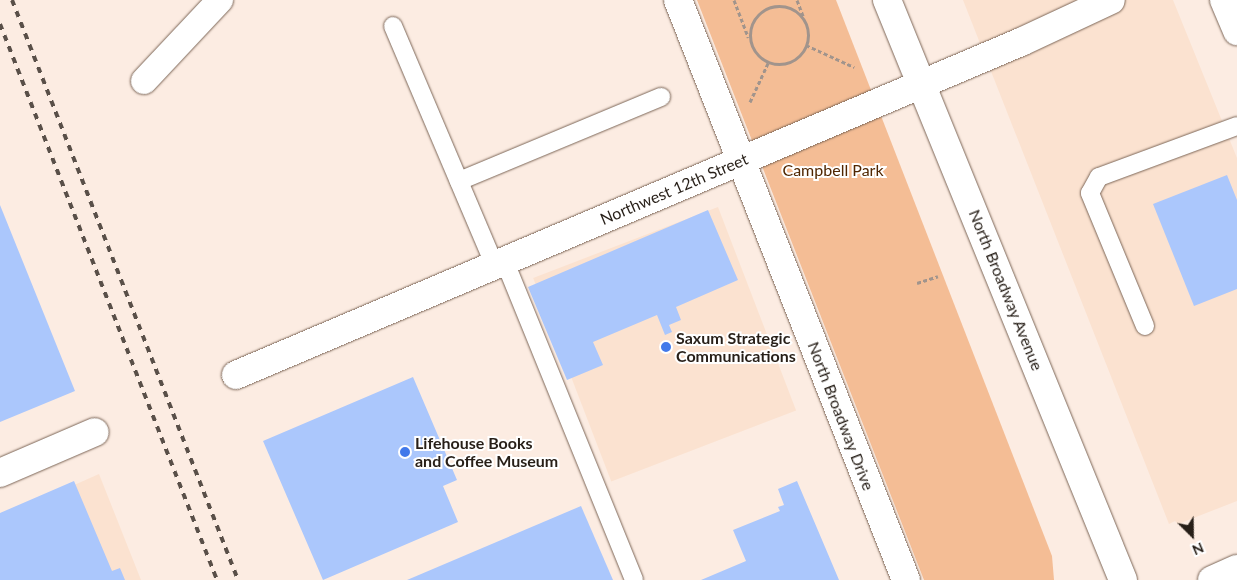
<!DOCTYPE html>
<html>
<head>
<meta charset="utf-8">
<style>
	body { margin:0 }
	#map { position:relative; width:1237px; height:580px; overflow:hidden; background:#fcece2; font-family:Lato,sans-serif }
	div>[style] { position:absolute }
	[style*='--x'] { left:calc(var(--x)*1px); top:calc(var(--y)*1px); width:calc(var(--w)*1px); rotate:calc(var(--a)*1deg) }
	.built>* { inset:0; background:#fbe2d0; transform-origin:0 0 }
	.green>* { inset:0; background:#f4bd95 }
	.building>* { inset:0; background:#abc7fc }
	.path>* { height:3px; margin-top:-1.5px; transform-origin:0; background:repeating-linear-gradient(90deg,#a1948c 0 4px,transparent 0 6.5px) }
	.path>.ring { margin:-1.5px; padding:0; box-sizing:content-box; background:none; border:3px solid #a1948c; border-radius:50% }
	.roads { filter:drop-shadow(0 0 1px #7c6657) drop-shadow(0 0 1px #7c6657) }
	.service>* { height:18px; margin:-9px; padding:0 9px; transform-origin:9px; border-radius:9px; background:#fff }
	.pedestrian>* { height:26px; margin:-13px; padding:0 13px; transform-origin:13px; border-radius:13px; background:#fff }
	.minor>* { height:28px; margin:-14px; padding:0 14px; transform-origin:14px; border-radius:14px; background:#fff }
	.secondary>* { height:28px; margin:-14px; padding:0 14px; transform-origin:14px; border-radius:14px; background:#fff }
	.primary>* { height:28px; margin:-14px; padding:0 14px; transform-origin:14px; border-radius:14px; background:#fff }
	.rail>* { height:4px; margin-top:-2px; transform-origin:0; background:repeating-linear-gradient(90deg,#594f48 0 6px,transparent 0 12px) }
	.dots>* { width:14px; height:14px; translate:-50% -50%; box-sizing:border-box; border:2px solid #fff; border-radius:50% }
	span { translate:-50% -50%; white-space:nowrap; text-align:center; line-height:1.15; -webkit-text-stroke:4px #fff; paint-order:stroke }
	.park-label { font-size:16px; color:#502600 }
	.street-label { font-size:16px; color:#271f18 }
	.poi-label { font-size:16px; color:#271f18; font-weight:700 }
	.left { translate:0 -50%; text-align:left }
	.north { position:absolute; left:1167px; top:510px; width:50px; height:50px; -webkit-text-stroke:4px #fff; paint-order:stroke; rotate:157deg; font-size:14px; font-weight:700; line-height:20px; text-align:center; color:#271f18 }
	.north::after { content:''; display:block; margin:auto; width:18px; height:22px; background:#271f18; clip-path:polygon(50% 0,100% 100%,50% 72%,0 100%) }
</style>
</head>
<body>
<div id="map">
	<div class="built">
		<i style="clip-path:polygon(963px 0,1173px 0,1237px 158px,1237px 501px,1178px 524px,1175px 521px,1169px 524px)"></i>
		<i style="left:718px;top:207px;width:218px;height:198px;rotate:69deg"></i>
		<i style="clip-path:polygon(99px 474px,141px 580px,0 580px,0 518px)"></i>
	</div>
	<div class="green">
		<i style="clip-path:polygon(697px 0,836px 0,1052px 556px,1054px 580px,924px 580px)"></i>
	</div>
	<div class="building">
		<i style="clip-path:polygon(1227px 175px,1237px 200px,1237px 289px,1194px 306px,1153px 204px)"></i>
		<i style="clip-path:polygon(0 205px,75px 391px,0 422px)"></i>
		<i style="clip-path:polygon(708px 210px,738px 280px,676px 307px,681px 320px,669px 325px,672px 332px,665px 335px,657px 315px,593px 342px,603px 365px,567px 380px,528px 287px)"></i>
		<i style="clip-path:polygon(413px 377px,457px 480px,443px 486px,458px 522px,323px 580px,263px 441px)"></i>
		<i style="clip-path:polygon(74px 481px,112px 571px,120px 568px,125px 580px,0 580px,0 513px)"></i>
		<i style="clip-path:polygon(797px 481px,839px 580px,701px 580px,746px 561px,733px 530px,780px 511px,778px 507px,784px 505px,778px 489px)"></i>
		<i style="clip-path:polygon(581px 506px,613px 580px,407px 580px)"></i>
	</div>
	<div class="path">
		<i style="--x:734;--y:0;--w:40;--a:69"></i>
		<i style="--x:797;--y:0;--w:17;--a:69"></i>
		<i class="ring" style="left:750px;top:6px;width:55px;height:55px"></i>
		<i style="--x:806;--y:45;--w:53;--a:24.6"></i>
		<i style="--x:750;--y:102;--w:45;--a:-65.1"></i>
		<i style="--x:917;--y:283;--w:22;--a:-18"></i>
	</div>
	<div class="roads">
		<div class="service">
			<i style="--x:393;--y:26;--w:261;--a:67"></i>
			<i style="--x:459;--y:181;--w:219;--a:-22.6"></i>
			<i style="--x:505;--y:262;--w:343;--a:67.9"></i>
			<i style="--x:1145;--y:326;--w:144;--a:-112.5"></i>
			<i style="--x:1090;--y:193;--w:18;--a:-61"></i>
			<i style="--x:1099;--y:177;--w:147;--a:-20.3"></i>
		</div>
		<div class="pedestrian">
			<i style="--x:144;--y:81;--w:111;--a:-46.8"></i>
		</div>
		<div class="minor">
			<i style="--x:678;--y:0;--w:623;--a:68.54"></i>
			<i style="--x:1224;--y:0;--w:34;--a:67"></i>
			<i style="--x:236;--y:375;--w:853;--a:-22.99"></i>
			<i style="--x:1021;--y:42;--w:99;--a:-25"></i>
			<i style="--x:0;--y:473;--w:103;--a:-23.3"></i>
		</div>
		<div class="secondary">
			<i style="--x:1212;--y:580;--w:27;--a:-24"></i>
		</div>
		<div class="primary">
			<i style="--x:887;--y:0;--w:626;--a:67.86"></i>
		</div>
	</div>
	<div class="rail">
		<i style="--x:12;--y:0;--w:622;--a:68.71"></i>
		<i style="--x:0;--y:24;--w:597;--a:68.68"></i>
	</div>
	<div class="dots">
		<i style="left:666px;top:347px;background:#4279ea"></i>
		<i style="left:405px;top:452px;background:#4279ea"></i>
	</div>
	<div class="park-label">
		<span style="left:833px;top:170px">Campbell Park</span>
	</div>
	<div class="street-label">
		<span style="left:674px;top:189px;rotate:-23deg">Northwest 12th Street</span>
		<span style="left:1006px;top:290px;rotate:68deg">North Broadway Avenue</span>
		<span style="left:841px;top:416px;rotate:69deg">North Broadway Drive</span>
	</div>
	<div class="poi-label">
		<span class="left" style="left:676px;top:347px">Saxum Strategic<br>Communications</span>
		<span class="left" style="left:415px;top:452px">Lifehouse Books<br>and Coffee Museum</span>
	</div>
	<div class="north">N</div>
</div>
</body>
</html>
